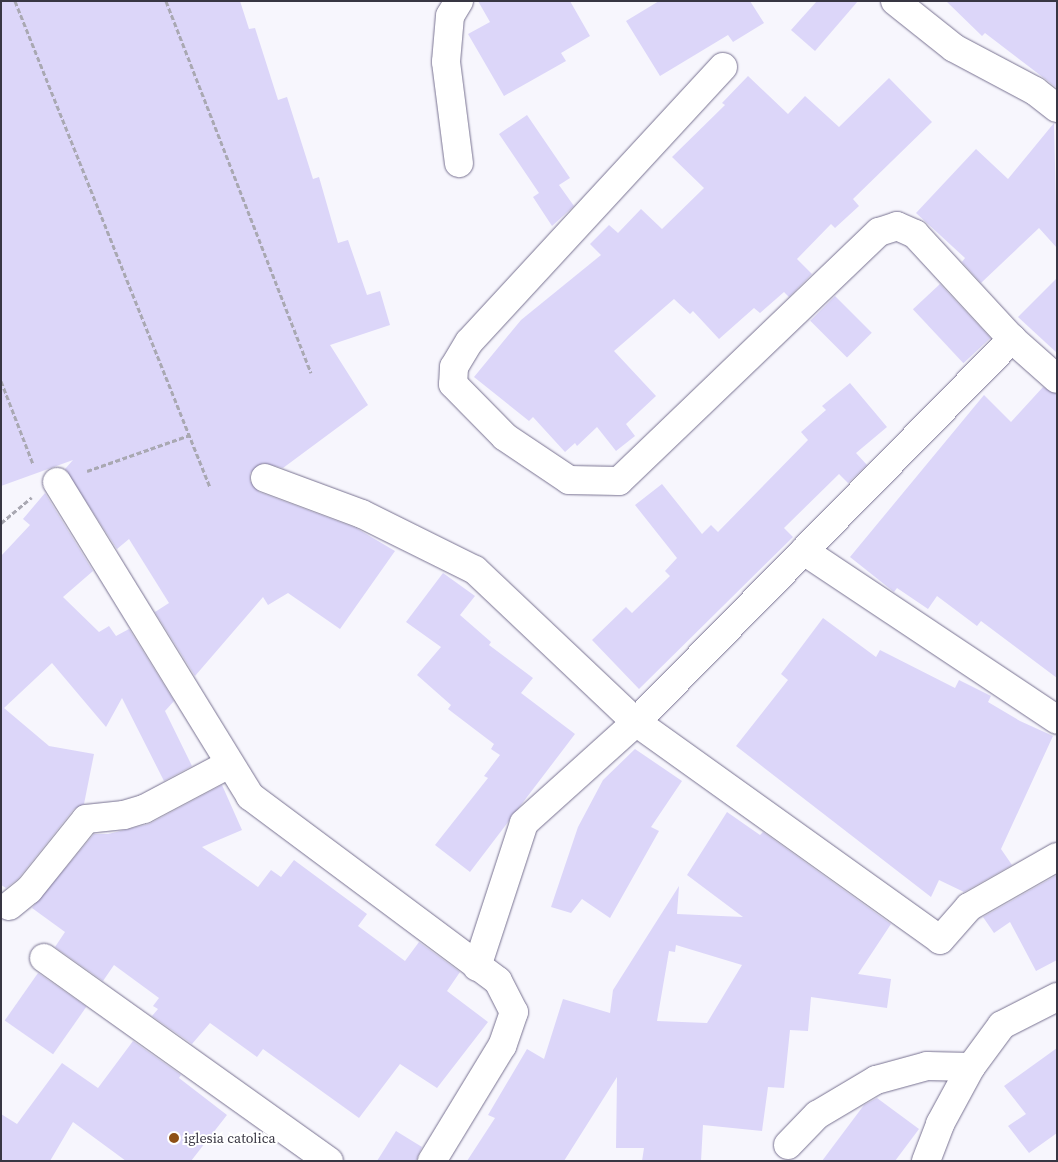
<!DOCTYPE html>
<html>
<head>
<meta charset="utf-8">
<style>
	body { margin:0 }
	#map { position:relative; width:1058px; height:1162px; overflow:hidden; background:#f7f6fd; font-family:"Source Serif 4",serif }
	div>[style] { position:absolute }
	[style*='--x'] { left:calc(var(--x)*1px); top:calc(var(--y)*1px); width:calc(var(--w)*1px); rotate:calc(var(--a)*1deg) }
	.building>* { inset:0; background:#dcd6f9; transform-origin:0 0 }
	.path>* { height:3px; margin-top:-1.5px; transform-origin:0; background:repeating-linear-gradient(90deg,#a9a8b2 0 5px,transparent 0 7.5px) }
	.roads { filter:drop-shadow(0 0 1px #787291) drop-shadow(0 0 1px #787291) }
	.minor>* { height:28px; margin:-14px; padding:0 14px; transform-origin:14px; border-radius:14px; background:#fff }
	.dots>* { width:14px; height:14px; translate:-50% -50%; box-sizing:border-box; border:2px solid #fff; border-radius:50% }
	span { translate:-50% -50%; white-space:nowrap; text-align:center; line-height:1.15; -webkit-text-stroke:4px #fff; paint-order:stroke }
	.poi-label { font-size:14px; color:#383643 }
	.left { translate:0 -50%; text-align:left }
	.frame { position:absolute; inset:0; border:2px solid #383643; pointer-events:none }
</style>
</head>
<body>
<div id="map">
	<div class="building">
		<i style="clip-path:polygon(1px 1px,240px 1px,249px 29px,255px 28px,278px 100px,287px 97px,313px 179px,319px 177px,338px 243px,348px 240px,367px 295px,380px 291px,390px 325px,330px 345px,368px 405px,283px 468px,263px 463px,250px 473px,250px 481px,259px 492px,356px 528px,395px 551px,340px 629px,288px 593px,268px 605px,263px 597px,195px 676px,155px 612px,169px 603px,129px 539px,117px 549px,65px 469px,73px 460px,1px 486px)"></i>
		<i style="clip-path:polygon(478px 1px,570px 1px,590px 36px,561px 53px,566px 61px,504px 96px,468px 34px,490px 22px)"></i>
		<i style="clip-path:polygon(659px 1px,750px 1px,764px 23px,733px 42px,728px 35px,660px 76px,626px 21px)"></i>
		<i style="clip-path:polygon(817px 1px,858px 1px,815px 51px,791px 30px)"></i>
		<i style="clip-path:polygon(946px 1px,1057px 1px,1057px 88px,985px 33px,982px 36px)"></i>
		<i style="clip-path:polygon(748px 76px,788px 114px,805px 96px,839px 127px,889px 78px,932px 122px,853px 199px,859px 206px,835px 228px,831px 224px,797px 259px,812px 274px,789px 297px,784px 292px,760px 313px,754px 308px,719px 339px,693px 311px,690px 314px,674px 299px,614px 351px,656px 396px,626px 424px,635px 436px,616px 451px,597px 427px,577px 446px,575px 443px,565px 452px,533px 417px,529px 421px,474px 377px,521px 320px,601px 255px,590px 244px,609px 225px,618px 233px,641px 209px,662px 229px,704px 188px,672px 157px,725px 105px,722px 103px)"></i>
		<i style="clip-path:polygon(527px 115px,570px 178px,559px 185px,574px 206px,552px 226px,533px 197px,539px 193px,499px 134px)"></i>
		<i style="clip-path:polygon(1054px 123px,1057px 248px,1039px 228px,981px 283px,962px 262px,965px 258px,916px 213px,976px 149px,1008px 179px)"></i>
		<i style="clip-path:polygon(1057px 278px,1057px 353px,1018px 317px)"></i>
		<i style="left:940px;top:284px;width:74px;height:37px;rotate:47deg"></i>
		<i style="left:835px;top:296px;width:52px;height:35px;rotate:45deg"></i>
		<i style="clip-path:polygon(850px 383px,887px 427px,856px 453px,867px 465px,848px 483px,839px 474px,784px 528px,793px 537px,639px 689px,592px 640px,626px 607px,632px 613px,670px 576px,665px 571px,677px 558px,635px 505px,662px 484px,702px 534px,711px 525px,718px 532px,808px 440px,801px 432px,826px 410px,822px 406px)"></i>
		<i style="clip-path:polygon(1043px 387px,1057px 394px,1057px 678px,981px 621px,977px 626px,937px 596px,928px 609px,897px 588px,894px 592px,850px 557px,984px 395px,1011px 422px)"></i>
		<i style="clip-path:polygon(45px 493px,93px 571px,63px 597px,99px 632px,109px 626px,116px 636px,129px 629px,174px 701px,165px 711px,192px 766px,164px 781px,122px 698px,106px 727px,52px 663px,4px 708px,49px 746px,94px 754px,84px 804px,74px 809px,18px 879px,6px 888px,1px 885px,1px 556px,30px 525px,23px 519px)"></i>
		<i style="clip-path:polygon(443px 573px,475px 596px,460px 615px,491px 642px,489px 645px,533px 678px,521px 693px,575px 734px,470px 872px,435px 845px,488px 778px,484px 776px,500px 755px,491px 749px,494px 744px,448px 709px,451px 705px,417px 675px,441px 647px,406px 622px)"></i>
		<i style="clip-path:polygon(823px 618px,876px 657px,880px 650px,955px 688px,959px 680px,991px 696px,988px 702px,1020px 721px,1053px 736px,1001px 849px,1012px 865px,964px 892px,939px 880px,931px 897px,736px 746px,788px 680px,781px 674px)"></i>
		<i style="clip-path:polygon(635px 749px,682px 781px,651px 827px,659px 831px,610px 918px,582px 899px,571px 913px,551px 907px,578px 827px,603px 780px)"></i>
		<i style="clip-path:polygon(222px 785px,242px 830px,202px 847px,258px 887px,271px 870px,281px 877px,294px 860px,367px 914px,358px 926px,405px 961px,419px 942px,460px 972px,447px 991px,488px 1022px,437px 1088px,400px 1064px,359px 1118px,263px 1049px,257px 1057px,210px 1023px,192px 1044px,152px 1016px,158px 1009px,153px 1006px,159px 998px,114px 965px,103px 981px,55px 947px,65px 932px,32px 908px,94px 834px,108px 834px,149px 824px)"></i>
		<i style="clip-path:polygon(evenodd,727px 812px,760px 835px,763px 832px,891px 924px,858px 974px,891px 979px,887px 1008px,811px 997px,808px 1031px,790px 1030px,784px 1088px,768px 1087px,762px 1131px,703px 1125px,701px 1161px,642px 1161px,644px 1148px,616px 1148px,617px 1077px,564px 1161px,467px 1161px,495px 1118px,488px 1115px,527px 1049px,544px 1059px,563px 999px,610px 1013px,613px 990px,679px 886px,677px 914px,743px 917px,687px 875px,727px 812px,676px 945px,742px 965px,707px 1023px,657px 1021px,669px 951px,675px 952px,676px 945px)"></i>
		<i style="clip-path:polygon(1057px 875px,1057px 960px,1036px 971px,1010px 922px,994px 933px,983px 917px)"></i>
		<i style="left:38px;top:973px;width:59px;height:58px;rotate:35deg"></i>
		<i style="clip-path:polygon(133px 1041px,181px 1075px,179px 1078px,227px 1115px,191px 1161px,126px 1161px,73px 1122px,50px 1161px,1px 1161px,1px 1114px,17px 1124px,62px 1063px,98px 1088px)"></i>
		<i style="clip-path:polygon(1057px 1048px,1057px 1133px,1029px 1153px,1008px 1126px,1026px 1114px,1004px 1086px)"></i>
		<i style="clip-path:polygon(877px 1098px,919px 1129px,895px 1161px,822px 1161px,864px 1105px)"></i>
		<i style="clip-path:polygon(396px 1131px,422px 1147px,416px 1161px,377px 1161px)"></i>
	</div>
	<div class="path">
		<i style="--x:15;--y:1;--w:524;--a:68.14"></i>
		<i style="--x:166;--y:1;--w:399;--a:68.7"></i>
		<i style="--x:1;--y:381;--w:89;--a:68.9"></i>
		<i style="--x:87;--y:471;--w:109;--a:-19.3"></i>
		<i style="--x:1;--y:523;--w:40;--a:-40"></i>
	</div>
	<div class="roads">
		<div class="minor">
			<i style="--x:459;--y:1;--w:17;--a:121"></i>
			<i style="--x:450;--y:16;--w:46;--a:95"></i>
			<i style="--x:446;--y:62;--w:102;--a:82.7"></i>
			<i style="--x:895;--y:1;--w:75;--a:38.5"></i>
			<i style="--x:954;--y:48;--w:92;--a:28"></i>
			<i style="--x:1035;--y:91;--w:28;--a:38"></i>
			<i style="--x:723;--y:67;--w:374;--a:132.7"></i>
			<i style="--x:469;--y:342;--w:29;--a:121"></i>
			<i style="--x:454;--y:367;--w:17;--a:93"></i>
			<i style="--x:453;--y:384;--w:74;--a:45.5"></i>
			<i style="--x:505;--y:437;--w:77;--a:33.9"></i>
			<i style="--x:569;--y:480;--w:50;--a:1.1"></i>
			<i style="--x:619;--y:481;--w:360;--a:-43.8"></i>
			<i style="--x:879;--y:232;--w:19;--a:-18"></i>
			<i style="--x:897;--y:226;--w:20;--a:24"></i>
			<i style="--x:915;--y:234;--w:143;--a:47.3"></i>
			<i style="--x:1012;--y:339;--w:60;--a:41.6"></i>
			<i style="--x:265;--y:478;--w:103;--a:20.4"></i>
			<i style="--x:362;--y:514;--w:126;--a:26.4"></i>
			<i style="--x:475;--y:570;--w:221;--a:43.4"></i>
			<i style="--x:636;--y:722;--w:374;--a:35.6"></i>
			<i style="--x:940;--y:940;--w:44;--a:-48.7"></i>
			<i style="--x:969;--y:907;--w:101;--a:-29.6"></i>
			<i style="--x:57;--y:482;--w:369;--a:58.4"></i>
			<i style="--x:250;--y:796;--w:309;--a:36.7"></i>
			<i style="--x:498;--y:981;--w:35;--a:63"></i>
			<i style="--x:514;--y:1012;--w:36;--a:109"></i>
			<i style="--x:502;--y:1046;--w:135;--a:121.3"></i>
			<i style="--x:804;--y:551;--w:304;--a:33.7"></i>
			<i style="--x:9;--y:906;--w:26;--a:-39"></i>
			<i style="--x:29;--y:890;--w:91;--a:-51.2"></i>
			<i style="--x:86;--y:819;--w:38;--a:-6"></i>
			<i style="--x:124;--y:815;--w:21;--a:-17"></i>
			<i style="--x:144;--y:809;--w:96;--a:-27.9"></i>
			<i style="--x:44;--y:958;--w:350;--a:35.5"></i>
			<i style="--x:477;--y:967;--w:151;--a:-71.9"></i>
			<i style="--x:524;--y:823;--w:151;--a:-42"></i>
			<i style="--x:636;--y:722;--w:537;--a:-45.53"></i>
			<i style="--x:788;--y:1145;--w:42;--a:-46"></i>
			<i style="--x:817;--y:1115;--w:69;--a:-30.7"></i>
			<i style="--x:876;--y:1080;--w:53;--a:-15.4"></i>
			<i style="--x:927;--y:1066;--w:44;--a:1.3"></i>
			<i style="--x:926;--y:1161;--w:40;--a:-69"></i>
			<i style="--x:940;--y:1124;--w:65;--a:-61.5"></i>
			<i style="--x:971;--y:1067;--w:52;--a:-53.6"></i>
			<i style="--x:1002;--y:1025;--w:62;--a:-27"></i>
		</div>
	</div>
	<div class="dots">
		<i style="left:174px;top:1138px;background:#8e5016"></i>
	</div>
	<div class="poi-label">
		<span class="left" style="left:184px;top:1138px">iglesia catolica</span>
	</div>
	<div class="frame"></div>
</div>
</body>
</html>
